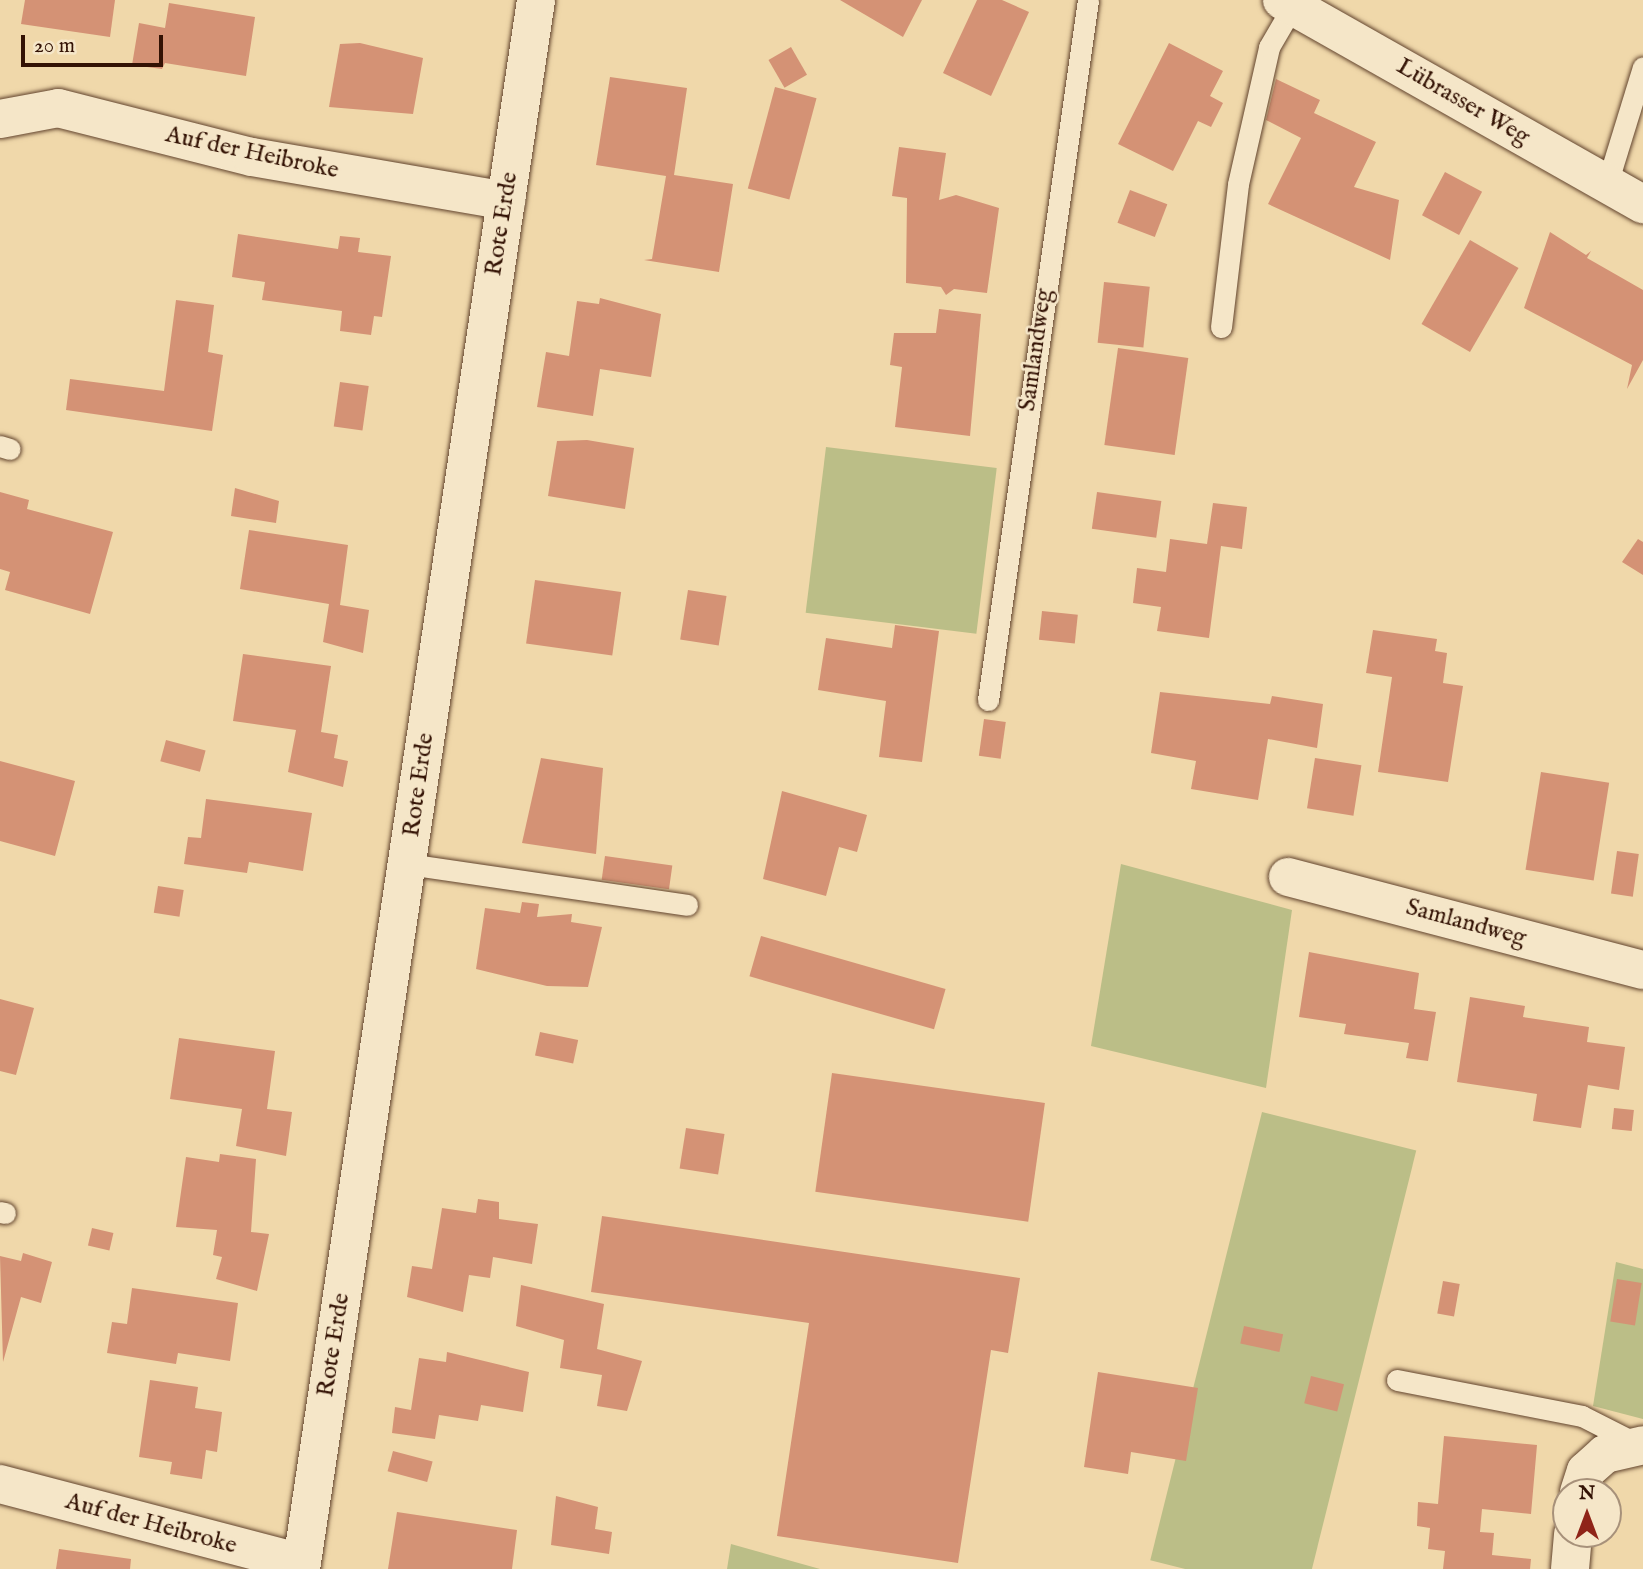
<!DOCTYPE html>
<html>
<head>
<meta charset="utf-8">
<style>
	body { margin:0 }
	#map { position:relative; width:1643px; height:1569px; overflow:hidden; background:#f0d8aa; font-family:"IM FELL English",serif }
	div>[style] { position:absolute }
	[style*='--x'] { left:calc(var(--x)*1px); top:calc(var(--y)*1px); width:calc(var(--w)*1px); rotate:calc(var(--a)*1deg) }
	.green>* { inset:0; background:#bbbe87; transform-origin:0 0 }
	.building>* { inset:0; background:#d49275; transform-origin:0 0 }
	.roads { filter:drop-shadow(0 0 2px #62442e) drop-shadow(0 0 2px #62442e) }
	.lane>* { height:21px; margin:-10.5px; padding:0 10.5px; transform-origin:10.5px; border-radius:10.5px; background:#f5e6c8 }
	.street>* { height:38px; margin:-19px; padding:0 19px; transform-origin:19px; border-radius:19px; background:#f5e6c8 }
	span { translate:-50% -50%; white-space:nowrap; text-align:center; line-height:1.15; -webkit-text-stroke:5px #f5e6c8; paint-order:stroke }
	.street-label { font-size:24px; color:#331204 }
	.north { position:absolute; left:1552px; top:1478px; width:70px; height:70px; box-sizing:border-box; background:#f5e6c8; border:2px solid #a7917a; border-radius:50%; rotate:0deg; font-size:19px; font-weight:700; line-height:28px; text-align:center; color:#331204 }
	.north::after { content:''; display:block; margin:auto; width:24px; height:32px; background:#8f2418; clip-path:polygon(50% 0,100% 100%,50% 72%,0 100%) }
	.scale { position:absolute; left:21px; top:35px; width:142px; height:32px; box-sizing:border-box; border:4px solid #331204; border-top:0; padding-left:9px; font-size:21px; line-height:24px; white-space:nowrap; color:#331204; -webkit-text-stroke:5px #f5e6c8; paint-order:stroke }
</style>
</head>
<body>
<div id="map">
	<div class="green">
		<i style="left:826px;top:447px;width:172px;height:167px;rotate:7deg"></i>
		<i style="clip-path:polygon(1121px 864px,1292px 910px,1266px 1088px,1091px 1046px)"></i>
		<i style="left:1262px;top:1112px;width:159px;height:462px;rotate:14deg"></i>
		<i style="clip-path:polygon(1616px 1262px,1643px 1269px,1643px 1419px,1593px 1406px)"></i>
		<i style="clip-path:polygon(731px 1544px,820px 1569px,727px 1569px)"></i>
	</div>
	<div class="building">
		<i style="clip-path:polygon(25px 0,115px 0,110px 37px,21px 24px)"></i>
		<i style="clip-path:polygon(840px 0,922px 0,903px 37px)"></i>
		<i style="clip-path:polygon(977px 0,1002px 0,1029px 12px,991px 96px,943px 73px)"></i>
		<i style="clip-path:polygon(169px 3px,255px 17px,246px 76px,165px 63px,162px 69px,132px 65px,139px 23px,165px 28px)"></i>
		<i style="clip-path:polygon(360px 43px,423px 58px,413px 114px,329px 107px,340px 44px)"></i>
		<i style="clip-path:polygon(1169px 43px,1223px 71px,1210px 96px,1223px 103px,1211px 127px,1198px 121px,1173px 171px,1118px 144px)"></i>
		<i style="left:791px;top:47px;width:32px;height:26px;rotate:60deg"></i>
		<i style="clip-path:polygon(610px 77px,687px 88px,674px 175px,733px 184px,719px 272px,644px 260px,652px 259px,666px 176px,596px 165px)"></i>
		<i style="clip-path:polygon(1276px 79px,1320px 100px,1314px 113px,1376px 142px,1354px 187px,1399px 200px,1390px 260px,1268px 204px,1301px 138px,1266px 120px)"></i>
		<i style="left:775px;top:87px;width:43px;height:105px;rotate:15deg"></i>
		<i style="clip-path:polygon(899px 147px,946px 153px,939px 200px,956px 195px,999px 208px,987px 293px,954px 289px,946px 295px,941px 287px,906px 283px,907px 198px,892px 196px)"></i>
		<i style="left:1445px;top:172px;width:42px;height:49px;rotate:28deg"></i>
		<i style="left:1130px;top:190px;width:40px;height:35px;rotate:21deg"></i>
		<i style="clip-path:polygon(1550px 232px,1586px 255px,1591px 251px,1587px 258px,1643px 290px,1643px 360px,1627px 389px,1632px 365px,1524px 308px)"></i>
		<i style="clip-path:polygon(238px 234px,338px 249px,340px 236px,360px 238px,358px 252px,391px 256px,382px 317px,374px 316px,371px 335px,340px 331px,342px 311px,262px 300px,265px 282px,232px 277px)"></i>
		<i style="left:1470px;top:240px;width:56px;height:97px;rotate:30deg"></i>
		<i style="left:1104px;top:282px;width:46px;height:61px;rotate:6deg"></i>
		<i style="clip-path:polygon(600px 298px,661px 314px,651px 377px,600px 369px,593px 416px,537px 407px,546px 352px,569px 356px,577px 301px,599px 304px)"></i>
		<i style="clip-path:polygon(176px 300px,214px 305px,208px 352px,223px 355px,212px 431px,66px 410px,70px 379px,164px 391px)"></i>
		<i style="clip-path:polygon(939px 309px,981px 314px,970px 436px,895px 427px,902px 367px,890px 365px,894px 333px,936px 333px)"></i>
		<i style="left:1118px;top:348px;width:71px;height:98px;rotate:8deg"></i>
		<i style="left:340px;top:382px;width:29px;height:45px;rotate:8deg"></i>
		<i style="clip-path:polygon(587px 440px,634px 448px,625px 509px,548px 496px,557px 441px)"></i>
		<i style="clip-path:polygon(235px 488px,279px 501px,276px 523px,231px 516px)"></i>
		<i style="clip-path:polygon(0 492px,29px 500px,27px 509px,113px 532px,90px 614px,5px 590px,10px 572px,0 569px)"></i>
		<i style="left:1097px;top:492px;width:65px;height:37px;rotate:8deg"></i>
		<i style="clip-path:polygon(1213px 503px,1247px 507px,1242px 549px,1221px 546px,1209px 638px,1157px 631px,1161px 607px,1133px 603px,1137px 568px,1166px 572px,1170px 539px,1207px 544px)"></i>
		<i style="clip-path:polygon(249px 530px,348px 545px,340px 605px,369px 610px,363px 653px,323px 642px,329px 604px,240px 589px)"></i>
		<i style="clip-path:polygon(1638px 539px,1643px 542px,1643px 575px,1622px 562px)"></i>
		<i style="left:535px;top:580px;width:87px;height:64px;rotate:8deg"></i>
		<i style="left:688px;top:590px;width:39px;height:50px;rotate:9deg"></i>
		<i style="left:1042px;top:611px;width:36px;height:29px;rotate:6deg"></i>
		<i style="clip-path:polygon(895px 625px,939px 631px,922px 762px,879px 757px,886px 701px,818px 690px,826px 638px,892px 648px)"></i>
		<i style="clip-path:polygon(1373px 630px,1437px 639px,1435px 651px,1447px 653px,1443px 683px,1463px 686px,1448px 782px,1378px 772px,1392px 677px,1366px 673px)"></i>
		<i style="clip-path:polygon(243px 654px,331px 666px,321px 732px,338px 735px,334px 758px,348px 761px,343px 787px,288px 772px,296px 730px,233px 721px)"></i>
		<i style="clip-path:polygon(1160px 692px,1270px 704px,1272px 696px,1323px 704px,1317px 748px,1268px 739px,1258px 800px,1191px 789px,1196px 761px,1151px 753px)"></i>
		<i style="left:984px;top:719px;width:22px;height:37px;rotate:8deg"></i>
		<i style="left:166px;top:740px;width:41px;height:22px;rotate:15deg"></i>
		<i style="clip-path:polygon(541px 758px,603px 768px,596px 854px,522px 843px)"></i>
		<i style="left:1315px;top:758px;width:47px;height:51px;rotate:9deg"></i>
		<i style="clip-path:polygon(0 761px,75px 781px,55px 856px,0 841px)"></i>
		<i style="left:1541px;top:772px;width:69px;height:99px;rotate:9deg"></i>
		<i style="clip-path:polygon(782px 791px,867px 815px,857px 852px,839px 847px,826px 896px,763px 879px)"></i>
		<i style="clip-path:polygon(206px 799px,312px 813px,303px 871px,249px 862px,247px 873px,184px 864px,188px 837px,201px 838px)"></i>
		<i style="left:1617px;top:851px;width:22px;height:43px;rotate:8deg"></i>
		<i style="left:605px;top:856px;width:68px;height:24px;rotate:8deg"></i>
		<i style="left:158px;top:886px;width:26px;height:27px;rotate:9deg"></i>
		<i style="clip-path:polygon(522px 902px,539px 904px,537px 917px,572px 914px,571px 922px,602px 927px,588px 987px,547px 986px,476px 969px,485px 908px,520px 913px)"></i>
		<i style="left:761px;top:936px;width:192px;height:42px;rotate:16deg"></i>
		<i style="clip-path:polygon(1309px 952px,1419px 973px,1414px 1009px,1436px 1012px,1428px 1061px,1406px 1058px,1409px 1043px,1344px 1034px,1346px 1024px,1299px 1017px)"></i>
		<i style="clip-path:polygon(1470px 997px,1525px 1006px,1523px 1017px,1589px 1027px,1587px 1042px,1625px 1047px,1619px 1090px,1588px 1085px,1581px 1128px,1533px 1121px,1537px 1094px,1457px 1082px)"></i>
		<i style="clip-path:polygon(0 999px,34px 1008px,16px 1075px,0 1071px)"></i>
		<i style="left:540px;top:1032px;width:39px;height:24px;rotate:12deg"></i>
		<i style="clip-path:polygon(179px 1038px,275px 1051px,267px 1109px,292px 1112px,286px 1156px,236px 1146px,242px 1109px,170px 1099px)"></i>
		<i style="left:832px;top:1073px;width:215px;height:120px;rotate:8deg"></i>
		<i style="left:1614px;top:1108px;width:20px;height:21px;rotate:6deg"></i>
		<i style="left:686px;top:1128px;width:39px;height:41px;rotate:9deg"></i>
		<i style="clip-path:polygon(220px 1154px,256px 1159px,251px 1232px,269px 1234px,257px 1291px,216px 1279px,222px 1257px,213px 1255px,217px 1230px,176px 1227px,186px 1157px,219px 1162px)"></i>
		<i style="clip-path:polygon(478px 1199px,499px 1202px,499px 1219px,538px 1224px,532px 1264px,493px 1257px,490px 1278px,469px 1275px,463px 1312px,407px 1297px,412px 1266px,432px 1269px,442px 1208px,476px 1213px)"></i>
		<i style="clip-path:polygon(602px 1216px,1020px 1278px,1008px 1353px,991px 1350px,958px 1563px,777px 1536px,809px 1323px,591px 1292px)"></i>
		<i style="left:92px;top:1228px;width:22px;height:18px;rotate:13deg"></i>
		<i style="clip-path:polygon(23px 1253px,52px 1262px,41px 1303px,21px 1297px,3px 1362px,0 1256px,21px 1261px)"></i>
		<i style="left:1617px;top:1279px;width:25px;height:43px;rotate:9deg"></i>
		<i style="left:1443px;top:1281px;width:17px;height:33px;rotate:10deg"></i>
		<i style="clip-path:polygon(521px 1285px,604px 1304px,597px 1349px,642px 1361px,627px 1411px,597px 1406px,602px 1375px,560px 1368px,564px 1340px,516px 1326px)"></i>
		<i style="clip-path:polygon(132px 1288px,238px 1303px,230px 1361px,178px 1353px,176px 1364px,107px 1353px,112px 1322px,127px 1324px)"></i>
		<i style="left:1244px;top:1326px;width:40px;height:18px;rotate:12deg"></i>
		<i style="clip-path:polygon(447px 1352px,529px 1372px,523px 1412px,481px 1405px,478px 1421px,439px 1415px,435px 1439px,392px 1433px,395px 1407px,411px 1410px,419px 1358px,446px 1362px)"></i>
		<i style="clip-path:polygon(1098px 1372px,1198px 1388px,1186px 1461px,1131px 1452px,1128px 1474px,1084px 1467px)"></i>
		<i style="left:1311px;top:1376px;width:34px;height:28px;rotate:14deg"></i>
		<i style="clip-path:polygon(150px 1380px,198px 1387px,195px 1408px,222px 1412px,217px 1452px,206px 1450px,202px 1479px,170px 1474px,172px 1462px,139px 1457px)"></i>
		<i style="clip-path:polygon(1444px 1436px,1537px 1445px,1531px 1514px,1482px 1509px,1480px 1532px,1494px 1533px,1492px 1555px,1531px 1559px,1530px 1569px,1443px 1569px,1445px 1551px,1428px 1549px,1430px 1528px,1417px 1526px,1418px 1502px,1438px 1504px)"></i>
		<i style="left:393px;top:1451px;width:41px;height:21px;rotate:15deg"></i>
		<i style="clip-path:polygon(556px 1496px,598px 1507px,595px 1529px,612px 1532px,609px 1554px,551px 1545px)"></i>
		<i style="clip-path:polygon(397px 1512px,517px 1530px,512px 1569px,388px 1569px)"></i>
		<i style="clip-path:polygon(59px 1549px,131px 1559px,130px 1569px,56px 1569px)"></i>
	</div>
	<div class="roads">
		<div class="lane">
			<i style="--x:1607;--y:184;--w:122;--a:-72.9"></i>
			<i style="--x:1221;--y:327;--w:144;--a:-83.2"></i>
			<i style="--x:1238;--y:184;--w:140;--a:-77.2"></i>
			<i style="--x:1269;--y:47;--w:48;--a:-59.7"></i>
			<i style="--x:0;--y:446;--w:10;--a:17"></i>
			<i style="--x:988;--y:700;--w:707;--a:-81.87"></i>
			<i style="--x:407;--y:864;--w:283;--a:8.3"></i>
			<i style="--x:0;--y:1212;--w:5;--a:11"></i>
			<i style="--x:1397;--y:1380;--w:188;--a:11"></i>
			<i style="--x:1582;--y:1416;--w:62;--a:27"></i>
		</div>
		<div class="street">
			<i style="--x:1282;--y:0;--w:415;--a:29.5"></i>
			<i style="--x:0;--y:119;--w:59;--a:-10.7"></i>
			<i style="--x:58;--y:108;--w:200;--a:14.2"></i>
			<i style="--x:252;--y:157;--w:258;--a:9.8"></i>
			<i style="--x:1288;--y:877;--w:367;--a:14.7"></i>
			<i style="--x:0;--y:1484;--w:311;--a:14.7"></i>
			<i style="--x:1579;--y:1492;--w:22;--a:-72"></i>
			<i style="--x:1586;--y:1471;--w:25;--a:-42"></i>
			<i style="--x:1605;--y:1454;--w:39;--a:-13"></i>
			<i style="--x:301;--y:1569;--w:1587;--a:-81.48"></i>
			<i style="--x:1570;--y:1569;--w:35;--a:-85"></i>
		</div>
	</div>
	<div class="street-label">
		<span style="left:1463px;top:102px;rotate:30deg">Lübrasser Weg</span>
		<span style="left:252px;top:153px;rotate:12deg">Auf der Heibroke</span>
		<span style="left:502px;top:224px;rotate:-81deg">Rote Erde</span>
		<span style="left:1036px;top:350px;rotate:-82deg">Samlandweg</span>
		<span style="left:419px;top:785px;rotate:-82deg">Rote Erde</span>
		<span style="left:1466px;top:923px;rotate:15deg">Samlandweg</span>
		<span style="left:334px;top:1345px;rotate:-81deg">Rote Erde</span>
		<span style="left:151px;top:1524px;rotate:15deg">Auf der Heibroke</span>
	</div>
	<div class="north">N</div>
	<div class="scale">20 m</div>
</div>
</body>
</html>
